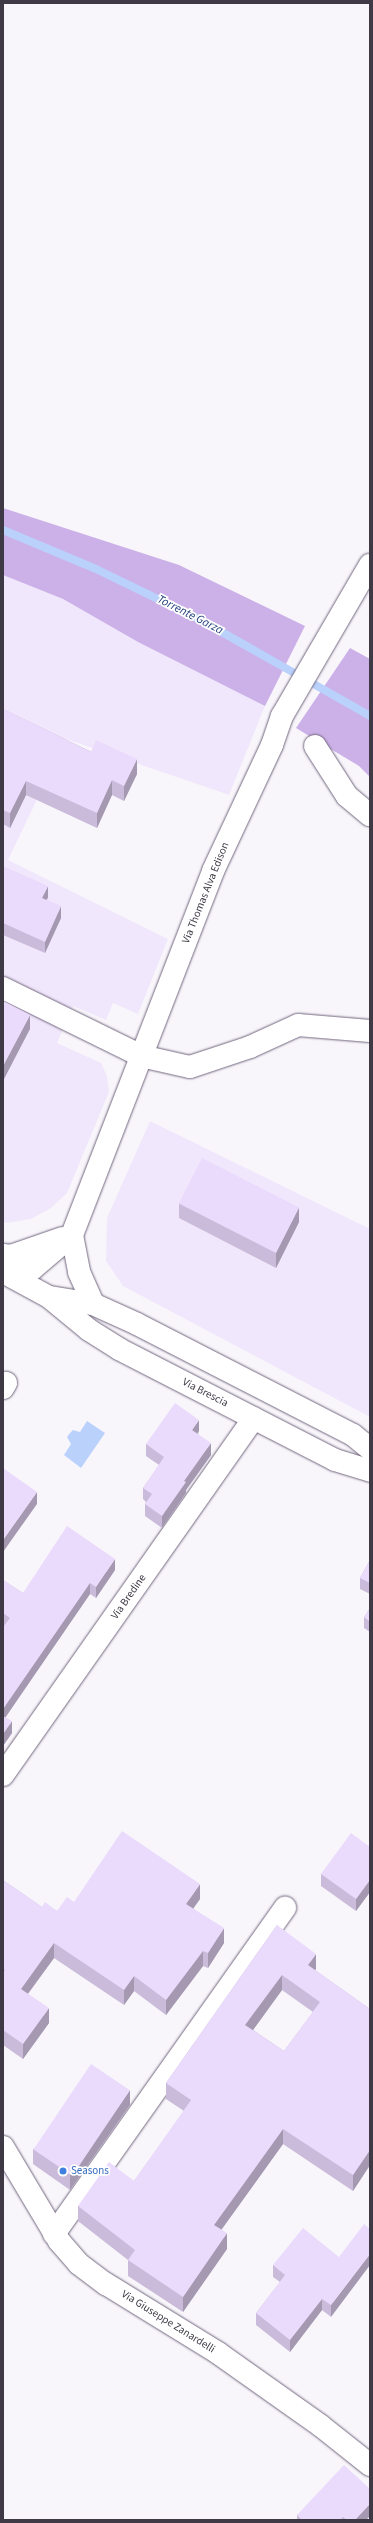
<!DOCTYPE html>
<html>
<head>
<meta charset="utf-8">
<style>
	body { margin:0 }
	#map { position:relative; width:373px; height:2523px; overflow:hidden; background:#f8f6fb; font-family:"Source Sans 3",sans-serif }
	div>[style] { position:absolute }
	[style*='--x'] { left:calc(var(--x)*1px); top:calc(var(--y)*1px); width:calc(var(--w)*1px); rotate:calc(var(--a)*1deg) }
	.built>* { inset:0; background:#f1e7fc }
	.forest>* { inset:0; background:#ccb1e8 }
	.water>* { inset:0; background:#bad1fb }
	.stream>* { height:8px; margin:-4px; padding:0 4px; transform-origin:4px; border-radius:4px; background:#bad1fb }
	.roads { filter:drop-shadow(0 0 1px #72667f) drop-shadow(0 0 1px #72667f) }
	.minor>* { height:22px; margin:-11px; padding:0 11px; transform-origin:11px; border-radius:11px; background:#fff }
	.major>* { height:22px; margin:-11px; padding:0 11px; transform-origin:11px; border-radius:11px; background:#fff }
	.wall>* { inset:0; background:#c9bbd9 }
	.shaded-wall>* { inset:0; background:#a499b0 }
	.building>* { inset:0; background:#eadafc; transform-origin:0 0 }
	.dots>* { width:11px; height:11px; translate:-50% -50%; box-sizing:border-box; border:2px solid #fff; border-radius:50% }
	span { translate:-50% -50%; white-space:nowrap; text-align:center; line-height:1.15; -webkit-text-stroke:3.5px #fff; paint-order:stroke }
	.street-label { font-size:11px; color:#3e3944 }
	.shop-label { font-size:11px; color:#366cbe }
	.left { translate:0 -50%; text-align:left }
	.water-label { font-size:12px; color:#203e7c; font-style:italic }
	.frame { position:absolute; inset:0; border:4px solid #3e3944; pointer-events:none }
</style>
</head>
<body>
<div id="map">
	<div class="built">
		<i style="clip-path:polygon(3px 575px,63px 599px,138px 642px,265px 706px,229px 795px,66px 739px,8px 860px,168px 939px,138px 1014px,113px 1003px,106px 1020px,73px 1006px,57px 1043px,101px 1063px,107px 1076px,109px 1092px,67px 1193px,51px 1208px,31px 1219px,7px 1223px,3px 1222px)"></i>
		<i style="clip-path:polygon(150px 1121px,370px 1229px,370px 1417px,123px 1286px,106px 1261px,107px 1218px)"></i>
	</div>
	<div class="forest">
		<i style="clip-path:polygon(3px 508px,179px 565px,305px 626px,265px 706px,138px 642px,63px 599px,3px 575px)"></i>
		<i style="clip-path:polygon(350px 648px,370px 659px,370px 777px,359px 766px,296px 728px)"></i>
	</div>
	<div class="water">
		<i style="clip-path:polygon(87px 1421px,105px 1433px,81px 1468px,64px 1455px,71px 1444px,67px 1437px,70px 1433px,73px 1430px,80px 1432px)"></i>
	</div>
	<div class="stream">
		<i style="--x:3;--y:530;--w:99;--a:22.7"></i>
		<i style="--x:94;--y:568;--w:114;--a:25.9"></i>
		<i style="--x:197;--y:618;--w:199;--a:29.5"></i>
	</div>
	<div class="roads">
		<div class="minor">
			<i style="--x:315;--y:746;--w:59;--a:57.4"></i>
			<i style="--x:347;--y:796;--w:30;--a:40"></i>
			<i style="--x:3;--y:988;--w:154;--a:26.2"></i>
			<i style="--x:141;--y:1056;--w:50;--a:12.7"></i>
			<i style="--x:190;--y:1067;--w:63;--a:-18.4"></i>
			<i style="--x:250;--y:1047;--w:53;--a:-24.6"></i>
			<i style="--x:298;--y:1025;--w:72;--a:4.8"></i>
			<i style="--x:72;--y:1235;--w:38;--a:79"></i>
			<i style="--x:79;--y:1272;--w:35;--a:66"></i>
			<i style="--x:3;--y:1255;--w:8;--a:7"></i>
			<i style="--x:11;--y:1256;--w:55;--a:-19.1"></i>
			<i style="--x:13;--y:1277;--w:21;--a:-23"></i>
			<i style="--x:32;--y:1269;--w:52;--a:-40.4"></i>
			<i style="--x:72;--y:1235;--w:390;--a:-68.8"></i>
			<i style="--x:213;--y:871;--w:139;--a:-64.9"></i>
			<i style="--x:272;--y:745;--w:31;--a:-71"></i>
			<i style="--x:282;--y:716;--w:175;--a:-59.8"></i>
			<i style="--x:3;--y:1388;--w:6;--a:-59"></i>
			<i style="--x:3;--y:1775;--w:436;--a:-54.9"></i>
			<i style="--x:3;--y:2147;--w:109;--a:59.2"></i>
			<i style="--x:59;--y:2241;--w:30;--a:49"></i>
			<i style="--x:79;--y:2264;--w:34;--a:37"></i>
			<i style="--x:106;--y:2284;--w:132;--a:31.6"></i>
			<i style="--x:218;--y:2353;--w:126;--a:35.3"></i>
			<i style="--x:321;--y:2426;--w:63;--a:38.5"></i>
			<i style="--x:54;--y:2234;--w:400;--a:-54.7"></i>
		</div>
		<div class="major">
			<i style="--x:3;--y:1272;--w:52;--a:28.5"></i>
			<i style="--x:49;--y:1297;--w:52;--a:39.5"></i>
			<i style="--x:89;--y:1330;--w:36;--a:32"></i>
			<i style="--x:119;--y:1349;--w:243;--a:27.2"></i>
			<i style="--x:335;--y:1460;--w:37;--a:17"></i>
			<i style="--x:50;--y:1297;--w:44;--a:9.2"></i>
			<i style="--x:93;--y:1304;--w:48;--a:24.4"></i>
			<i style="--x:137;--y:1324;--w:243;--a:27.2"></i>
			<i style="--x:353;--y:1435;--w:22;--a:39"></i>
		</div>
	</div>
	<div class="wall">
		<i style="clip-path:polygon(3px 709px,137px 774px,124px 801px,112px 795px,97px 828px,26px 795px,10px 828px,3px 824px)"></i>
		<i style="clip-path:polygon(3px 866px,48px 897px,47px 900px,61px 918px,45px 953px,3px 935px)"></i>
		<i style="clip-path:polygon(179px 1203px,299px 1222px,276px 1268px,179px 1218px)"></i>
		<i style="clip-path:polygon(199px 1431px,198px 1434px,211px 1455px,186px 1490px,186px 1493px,162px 1528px,145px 1516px,145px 1504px,146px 1502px,143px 1499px,143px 1488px,159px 1465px,146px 1456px,146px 1444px)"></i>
		<i style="clip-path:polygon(370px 1560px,370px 1594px,360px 1589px,360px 1578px)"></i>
		<i style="clip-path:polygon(115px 1570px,96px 1598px,90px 1594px,5px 1717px,12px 1733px,3px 1746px,3px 1627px,4px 1625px,3px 1624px,3px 1580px,23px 1593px)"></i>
		<i style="clip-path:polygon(370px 1608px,370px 1632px,364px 1628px,364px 1617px)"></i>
		<i style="clip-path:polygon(370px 1847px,370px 1892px,356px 1911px,321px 1886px,321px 1874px)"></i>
		<i style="clip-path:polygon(3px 1880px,42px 1907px,57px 1911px,74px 1902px,200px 1899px,193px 1908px,224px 1943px,208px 1968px,203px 1966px,166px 2015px,134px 1991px,124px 2005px,54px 1958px,28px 1994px,49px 2023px,23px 2059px,3px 2045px)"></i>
		<i style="clip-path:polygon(evenodd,277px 1925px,316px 1969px,315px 1970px,370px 2009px,370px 2165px,353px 2191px,283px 2144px,221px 2230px,227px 2249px,183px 2312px,128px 2276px,128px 2260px,78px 2221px,78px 2206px,134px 2181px,184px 2111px,166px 2099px,166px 2083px,277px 1925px,282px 1990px,313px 2012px,284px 2051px,253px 2030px,282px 1990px)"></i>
		<i style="clip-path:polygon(130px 2105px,70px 2190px,33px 2164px,33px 2149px)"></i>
		<i style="clip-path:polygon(339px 2257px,331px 2317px,322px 2310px,290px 2352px,256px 2325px,256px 2313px,280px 2282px,273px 2277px,273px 2265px)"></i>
		<i style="clip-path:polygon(370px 2489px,370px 2516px,366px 2520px,297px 2520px,297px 2515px)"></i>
	</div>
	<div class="shaded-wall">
		<i style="clip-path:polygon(137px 759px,137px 774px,124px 801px,124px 786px)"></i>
		<i style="clip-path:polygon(112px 780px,112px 795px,97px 828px,97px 813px)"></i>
		<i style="clip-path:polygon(26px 781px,26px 795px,10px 828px,10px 813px)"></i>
		<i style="clip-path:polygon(48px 886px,48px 897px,42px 909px,42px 898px)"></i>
		<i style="clip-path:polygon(61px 906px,61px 918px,45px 953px,45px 942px)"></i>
		<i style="clip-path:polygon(30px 1015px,30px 1029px,3px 1081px,3px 1066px)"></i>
		<i style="clip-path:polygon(299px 1207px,299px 1222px,276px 1268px,276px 1253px)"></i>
		<i style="clip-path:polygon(199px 1420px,199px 1431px,192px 1441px,192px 1430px)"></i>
		<i style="clip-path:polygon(211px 1443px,211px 1455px,186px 1490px,186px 1493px,162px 1528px,162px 1516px,184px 1481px)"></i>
		<i style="clip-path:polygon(37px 1492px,37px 1504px,3px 1552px,3px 1540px)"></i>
		<i style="clip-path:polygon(115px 1559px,115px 1570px,96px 1598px,96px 1587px)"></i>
		<i style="clip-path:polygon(90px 1583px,90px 1594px,3px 1721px,3px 1709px)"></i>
		<i style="clip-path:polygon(12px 1721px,12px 1733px,3px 1746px,3px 1734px)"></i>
		<i style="clip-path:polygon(370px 1880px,370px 1892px,356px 1911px,356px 1899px)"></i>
		<i style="clip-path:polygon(200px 1884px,200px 1899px,186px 1919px,186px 1904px)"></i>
		<i style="clip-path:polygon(224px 1928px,224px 1943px,208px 1968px,208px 1953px)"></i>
		<i style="clip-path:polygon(54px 1943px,54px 1958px,21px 2003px,21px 1989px)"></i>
		<i style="clip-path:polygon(203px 1951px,203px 1966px,166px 2015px,166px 2000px)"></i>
		<i style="clip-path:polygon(316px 1954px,316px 1969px,308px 1980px,308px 1965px)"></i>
		<i style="clip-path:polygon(282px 1975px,282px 1990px,245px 2041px,245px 2025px)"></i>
		<i style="clip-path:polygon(134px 1976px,134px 1991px,124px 2005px,124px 1990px)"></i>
		<i style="clip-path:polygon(49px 2008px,49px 2023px,23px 2059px,23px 2044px)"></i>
		<i style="clip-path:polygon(130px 2090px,130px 2105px,70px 2190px,70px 2175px)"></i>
		<i style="clip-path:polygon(283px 2129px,283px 2144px,214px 2240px,214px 2225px)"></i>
		<i style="clip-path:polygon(370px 2150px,370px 2165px,353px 2191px,353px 2175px)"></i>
		<i style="clip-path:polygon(227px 2233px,227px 2249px,183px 2312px,183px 2297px)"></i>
		<i style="clip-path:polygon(370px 2254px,370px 2265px,331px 2317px,331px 2305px)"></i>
		<i style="clip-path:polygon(322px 2299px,322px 2310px,290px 2352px,290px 2340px)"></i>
		<i style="clip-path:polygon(370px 2504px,370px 2516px,366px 2520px,355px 2520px)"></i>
	</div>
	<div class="building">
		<i style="clip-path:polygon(3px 709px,91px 752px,96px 740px,137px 759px,124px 786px,112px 780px,97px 813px,26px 781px,10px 813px,3px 810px)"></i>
		<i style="clip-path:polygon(3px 866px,48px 886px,42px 898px,61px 906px,45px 942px,3px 923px)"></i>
		<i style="clip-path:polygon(3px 1001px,30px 1015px,3px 1066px)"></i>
		<i style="left:202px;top:1158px;width:109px;height:51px;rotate:27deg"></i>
		<i style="clip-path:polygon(175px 1403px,199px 1420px,192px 1430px,211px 1443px,184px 1481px,186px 1482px,162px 1516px,145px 1504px,152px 1494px,143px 1488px,164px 1457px,146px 1444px)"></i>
		<i style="clip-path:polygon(3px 1468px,37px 1492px,3px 1540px)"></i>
		<i style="clip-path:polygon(67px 1526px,115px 1559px,96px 1587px,90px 1583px,3px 1709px,3px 1627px,10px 1618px,3px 1613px,3px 1580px,23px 1593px)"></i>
		<i style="clip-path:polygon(370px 1560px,370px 1583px,360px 1578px)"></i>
		<i style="clip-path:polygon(370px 1608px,370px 1622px,364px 1617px)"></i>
		<i style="clip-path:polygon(3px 1716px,12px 1721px,3px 1734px)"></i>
		<i style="clip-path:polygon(122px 1831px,200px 1884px,186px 1904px,224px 1928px,208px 1953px,203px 1951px,166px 2000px,134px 1976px,124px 1990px,54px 1943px,21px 1989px,49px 2008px,23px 2044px,3px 2030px,3px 1973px,5px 1970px,3px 1969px,3px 1880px,42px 1907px,45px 1902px,57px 1911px,67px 1897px,74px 1902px)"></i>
		<i style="clip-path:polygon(351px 1833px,370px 1847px,370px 1880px,356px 1899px,321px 1874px)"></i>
		<i style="clip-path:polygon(evenodd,277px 1925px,316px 1954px,308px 1965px,370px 2009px,370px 2150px,353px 2175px,283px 2129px,214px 2225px,227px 2233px,183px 2297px,128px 2260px,135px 2250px,78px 2206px,109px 2162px,134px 2181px,191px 2100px,166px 2083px,277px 1925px,282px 1975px,320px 2002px,284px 2051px,245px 2025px,282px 1975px)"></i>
		<i style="left:91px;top:2064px;width:47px;height:103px;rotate:34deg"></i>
		<i style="clip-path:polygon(364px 2224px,370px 2229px,370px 2254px,331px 2305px,322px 2299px,290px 2340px,256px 2313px,285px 2275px,273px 2265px,303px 2228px,339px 2257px)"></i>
		<i style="clip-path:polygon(344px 2465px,370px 2489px,370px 2504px,355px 2520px,347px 2520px,343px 2517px,340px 2520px,302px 2520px,297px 2515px)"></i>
	</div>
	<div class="dots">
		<i style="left:63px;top:2171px;background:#3f7fe0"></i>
	</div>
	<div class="street-label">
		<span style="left:206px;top:893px;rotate:-68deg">Via Thomas Alva Edison</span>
		<span style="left:205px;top:1393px;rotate:27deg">Via Brescia</span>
		<span style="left:129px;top:1597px;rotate:-55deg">Via Bredine</span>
		<span style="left:168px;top:2322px;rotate:32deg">Via Giuseppe Zanardelli</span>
	</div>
	<div class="shop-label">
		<span class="left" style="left:71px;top:2171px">Seasons</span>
	</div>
	<div class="water-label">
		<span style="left:190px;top:615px;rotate:27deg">Torrente Garza</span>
	</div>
	<div class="frame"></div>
</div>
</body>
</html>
